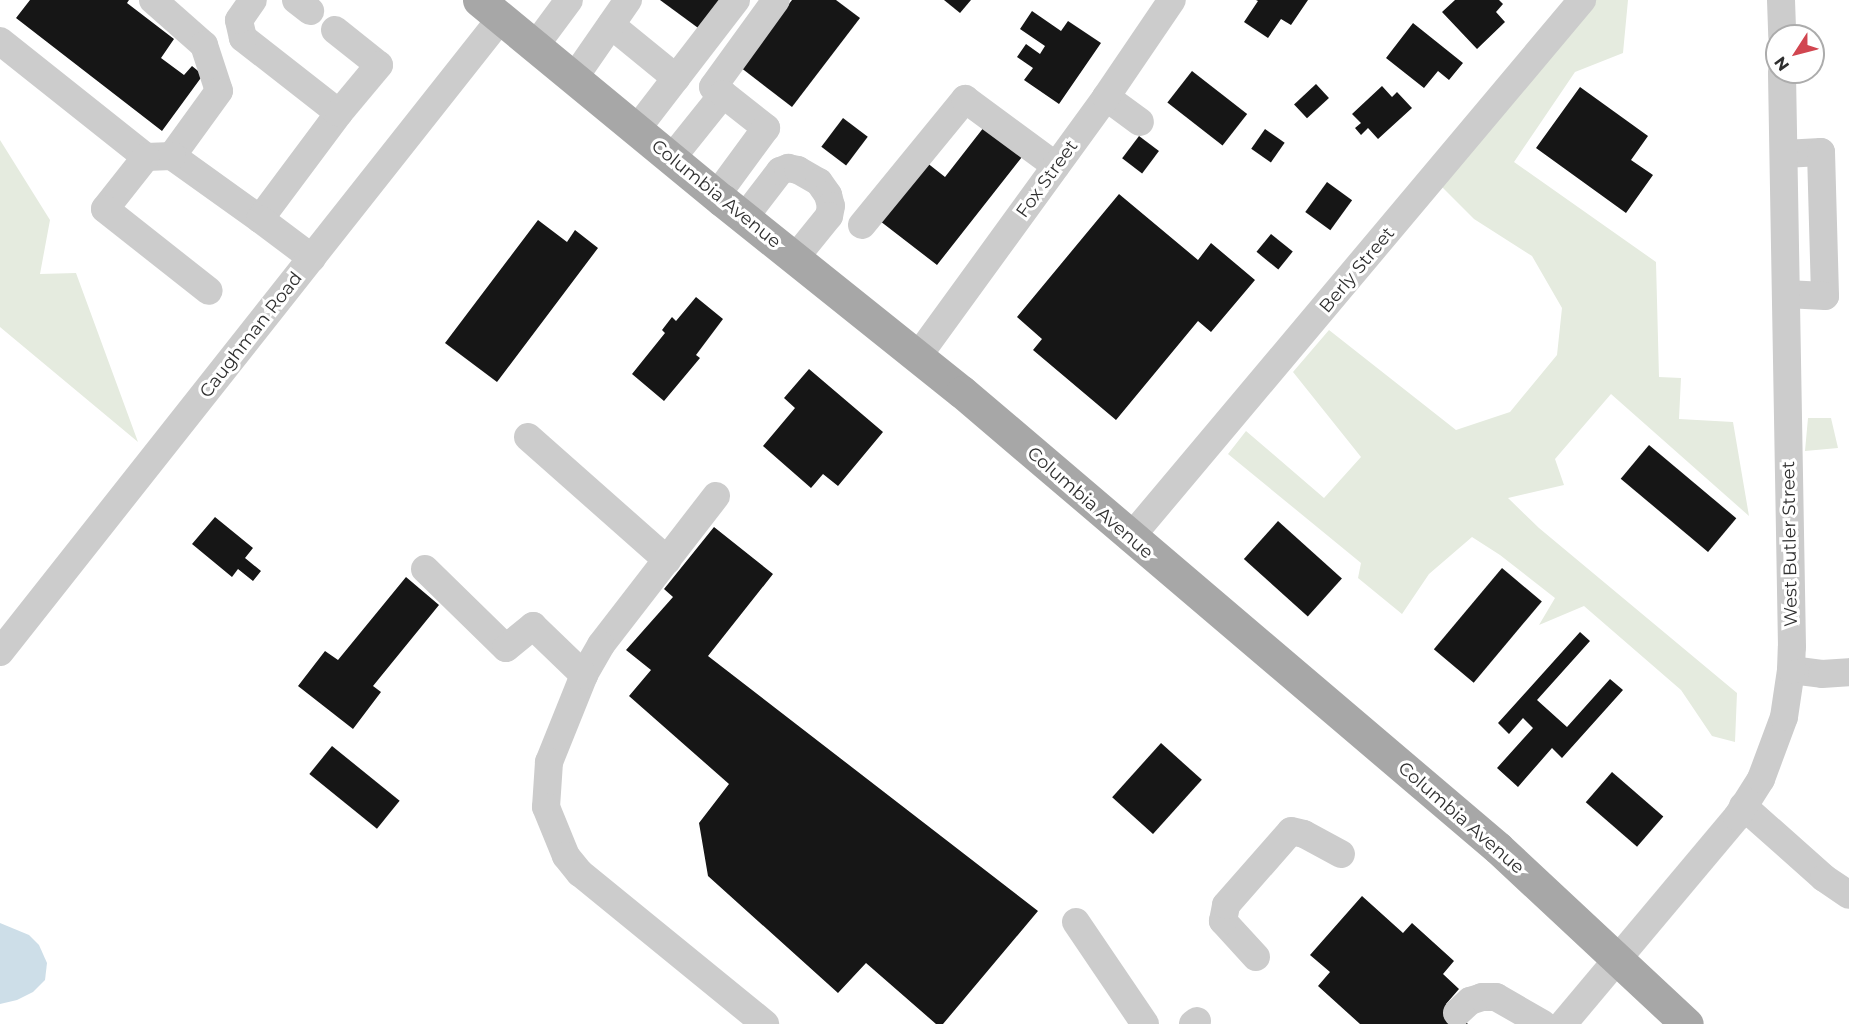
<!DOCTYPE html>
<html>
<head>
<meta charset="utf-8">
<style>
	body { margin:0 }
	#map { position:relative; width:1849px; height:1024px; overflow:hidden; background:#fff; font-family:Montserrat,sans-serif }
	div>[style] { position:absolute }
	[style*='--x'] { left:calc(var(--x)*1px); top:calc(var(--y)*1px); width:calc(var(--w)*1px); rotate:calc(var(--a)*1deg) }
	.green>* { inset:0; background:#e5ebdf }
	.water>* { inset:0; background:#cddee8 }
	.building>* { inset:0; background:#161616; transform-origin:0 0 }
	.minor>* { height:28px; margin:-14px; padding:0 14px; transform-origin:14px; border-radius:14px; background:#ccc }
	.major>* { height:33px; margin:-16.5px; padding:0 16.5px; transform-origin:16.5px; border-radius:16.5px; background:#a7a7a7 }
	span { translate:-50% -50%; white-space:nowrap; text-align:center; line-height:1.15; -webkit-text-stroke:6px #fff; paint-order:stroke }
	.street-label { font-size:18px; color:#2f2f2f }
	.north { position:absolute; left:1765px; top:24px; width:60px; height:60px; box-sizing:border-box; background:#fff; border:2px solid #acacac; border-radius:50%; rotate:234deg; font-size:16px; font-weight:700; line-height:24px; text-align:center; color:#2f2f2f }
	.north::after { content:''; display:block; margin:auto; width:21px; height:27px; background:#d14650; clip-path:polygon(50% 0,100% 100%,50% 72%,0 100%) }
</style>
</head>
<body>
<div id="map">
	<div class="green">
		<i style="clip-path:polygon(1582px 0,1628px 0,1623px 53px,1575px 72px,1514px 162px,1656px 262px,1659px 377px,1681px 378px,1679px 419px,1733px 422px,1749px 516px,1611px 394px,1555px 459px,1564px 485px,1508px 498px,1539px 528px,1737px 693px,1735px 742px,1712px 736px,1681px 690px,1584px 606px,1539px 625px,1555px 598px,1500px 555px,1472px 537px,1429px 574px,1402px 614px,1358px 578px,1361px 563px,1228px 454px,1246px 431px,1324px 498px,1361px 457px,1293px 372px,1329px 330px,1456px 430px,1510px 412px,1557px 355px,1562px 308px,1532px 256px,1474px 219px,1433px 178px)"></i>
		<i style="clip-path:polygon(0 140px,50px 220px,40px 274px,76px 273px,138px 442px,0 327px)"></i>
		<i style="clip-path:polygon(1808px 418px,1831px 418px,1838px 448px,1805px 451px)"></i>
	</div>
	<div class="water">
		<i style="clip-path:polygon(0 923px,29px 935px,39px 945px,47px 963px,45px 980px,33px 992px,17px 1000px,0 1004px)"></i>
	</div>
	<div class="building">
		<i style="clip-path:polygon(30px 0,129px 0,127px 3px,174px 39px,161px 58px,184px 75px,192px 66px,203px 75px,162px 131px,16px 18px)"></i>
		<i style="clip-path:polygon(660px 0,728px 0,705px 33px)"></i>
		<i style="clip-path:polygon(792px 0,836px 0,860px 18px,792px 107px,740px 67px)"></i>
		<i style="clip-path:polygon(944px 0,971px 0,960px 13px)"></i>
		<i style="clip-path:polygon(1256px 0,1308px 0,1291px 25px,1281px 19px,1268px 38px,1244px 22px,1258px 1px)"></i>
		<i style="clip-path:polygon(1455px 0,1499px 0,1503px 4px,1496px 12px,1505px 22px,1477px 49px,1442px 12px)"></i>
		<i style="clip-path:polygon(1032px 11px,1061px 31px,1068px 21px,1101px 43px,1059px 104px,1024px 80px,1033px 68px,1017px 57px,1026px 44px,1040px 54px,1045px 46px,1020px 29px)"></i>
		<i style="clip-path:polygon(1413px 23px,1463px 63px,1449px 80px,1438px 71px,1424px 88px,1386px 58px)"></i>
		<i style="left:1192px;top:71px;width:70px;height:40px;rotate:38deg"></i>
		<i style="left:1316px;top:84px;width:19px;height:30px;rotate:47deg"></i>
		<i style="clip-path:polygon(1382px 86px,1392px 97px,1397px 92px,1412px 108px,1378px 139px,1368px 128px,1361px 135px,1355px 128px,1361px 123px,1352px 114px)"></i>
		<i style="clip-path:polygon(1580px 87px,1648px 136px,1631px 160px,1653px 175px,1626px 213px,1536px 148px)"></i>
		<i style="left:843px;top:118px;width:31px;height:36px;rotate:37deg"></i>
		<i style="clip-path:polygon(984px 127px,1022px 157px,937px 265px,880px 221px,926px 162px,945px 177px)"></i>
		<i style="left:1265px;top:129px;width:24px;height:24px;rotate:35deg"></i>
		<i style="left:1139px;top:136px;width:25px;height:28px;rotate:37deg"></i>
		<i style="left:1327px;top:182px;width:31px;height:37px;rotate:36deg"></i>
		<i style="clip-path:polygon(1119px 194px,1198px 260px,1211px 243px,1255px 280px,1211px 332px,1198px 321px,1116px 420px,1033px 350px,1042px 339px,1017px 317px)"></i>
		<i style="clip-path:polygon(538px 220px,567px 242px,575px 230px,598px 248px,497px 382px,445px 343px)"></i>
		<i style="left:1271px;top:234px;width:28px;height:23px;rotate:39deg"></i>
		<i style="clip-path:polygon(696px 297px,723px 319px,696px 355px,700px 358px,664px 401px,632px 374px,665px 333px,662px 330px,672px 317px,676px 321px)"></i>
		<i style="clip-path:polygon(809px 369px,883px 432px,838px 486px,823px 474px,811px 488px,763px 446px,795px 408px,784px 398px)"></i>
		<i style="left:1649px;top:445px;width:114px;height:44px;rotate:40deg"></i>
		<i style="clip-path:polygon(215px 517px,253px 548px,245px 558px,261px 571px,253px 581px,238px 569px,232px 577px,192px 544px)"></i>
		<i style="left:1278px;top:521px;width:86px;height:51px;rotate:42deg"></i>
		<i style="clip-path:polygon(714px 527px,773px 574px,708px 656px,1038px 911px,943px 1024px,936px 1024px,866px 963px,838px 993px,708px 876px,699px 823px,729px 784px,629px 696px,651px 670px,626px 650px,673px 597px,664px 589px)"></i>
		<i style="left:1502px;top:568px;width:52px;height:106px;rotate:40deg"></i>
		<i style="clip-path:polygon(406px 577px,439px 605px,373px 686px,381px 692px,353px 729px,298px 686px,325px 651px,338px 660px)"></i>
		<i style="clip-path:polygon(1580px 632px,1590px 641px,1537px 700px,1567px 727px,1610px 679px,1623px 690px,1562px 758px,1552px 748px,1518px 787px,1497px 768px,1533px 728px,1523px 718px,1509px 734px,1498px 723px)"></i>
		<i style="left:1161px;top:743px;width:55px;height:73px;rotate:42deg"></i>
		<i style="left:332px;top:746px;width:87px;height:36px;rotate:39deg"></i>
		<i style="left:1612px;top:772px;width:68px;height:40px;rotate:41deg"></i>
		<i style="clip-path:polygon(1362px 896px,1403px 933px,1412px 923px,1454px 961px,1443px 974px,1459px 989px,1446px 1004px,1468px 1024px,1360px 1024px,1318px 986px,1330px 972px,1310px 955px)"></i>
	</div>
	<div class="minor">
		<i style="--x:153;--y:0;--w:68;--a:41.4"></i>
		<i style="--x:204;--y:45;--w:48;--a:71.9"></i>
		<i style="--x:219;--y:91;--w:80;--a:125.9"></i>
		<i style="--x:172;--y:156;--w:108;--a:35.6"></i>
		<i style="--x:260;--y:219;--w:132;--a:-53.3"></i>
		<i style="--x:339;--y:113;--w:122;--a:-142"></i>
		<i style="--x:243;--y:38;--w:18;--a:-103"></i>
		<i style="--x:239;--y:20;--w:24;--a:-55"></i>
		<i style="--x:296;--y:0;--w:18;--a:38"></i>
		<i style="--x:1781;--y:0;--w:36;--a:88"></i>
		<i style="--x:611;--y:25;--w:84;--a:39.2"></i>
		<i style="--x:335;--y:30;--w:56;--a:38.5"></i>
		<i style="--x:379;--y:65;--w:62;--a:129.8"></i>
		<i style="--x:0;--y:41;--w:186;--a:38.5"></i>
		<i style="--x:535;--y:46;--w:57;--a:-53.5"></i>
		<i style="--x:574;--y:78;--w:95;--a:-55.3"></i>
		<i style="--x:723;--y:94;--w:12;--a:-145"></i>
		<i style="--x:713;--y:87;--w:107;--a:-54.1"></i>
		<i style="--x:1106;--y:97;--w:42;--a:36.3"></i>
		<i style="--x:636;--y:130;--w:164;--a:-52.4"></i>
		<i style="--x:1784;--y:154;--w:37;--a:-3"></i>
		<i style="--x:1821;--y:152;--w:144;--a:88.4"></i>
		<i style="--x:1825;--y:296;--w:39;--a:-177"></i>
		<i style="--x:172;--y:156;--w:26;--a:178"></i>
		<i style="--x:146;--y:157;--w:66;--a:128.3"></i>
		<i style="--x:105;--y:209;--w:132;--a:38.3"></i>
		<i style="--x:671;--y:159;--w:83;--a:-51.3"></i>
		<i style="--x:723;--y:94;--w:55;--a:38.3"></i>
		<i style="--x:766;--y:128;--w:84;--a:126.3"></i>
		<i style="--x:744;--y:218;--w:59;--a:-52.5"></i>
		<i style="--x:780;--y:171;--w:9;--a:-21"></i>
		<i style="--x:788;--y:168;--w:10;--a:11"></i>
		<i style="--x:798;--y:170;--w:24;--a:30"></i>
		<i style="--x:819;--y:182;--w:16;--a:55"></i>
		<i style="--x:828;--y:195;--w:11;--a:75"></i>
		<i style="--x:831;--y:206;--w:10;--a:101"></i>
		<i style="--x:829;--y:216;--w:54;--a:129"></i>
		<i style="--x:260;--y:219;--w:65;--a:36.9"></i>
		<i style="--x:862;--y:225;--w:163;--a:-50.7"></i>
		<i style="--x:965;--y:99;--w:113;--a:36.4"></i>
		<i style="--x:918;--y:356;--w:320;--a:-54"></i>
		<i style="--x:1106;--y:97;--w:117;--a:-55.8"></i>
		<i style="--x:528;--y:437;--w:186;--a:41.5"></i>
		<i style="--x:716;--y:496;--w:188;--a:127.7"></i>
		<i style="--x:601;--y:645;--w:34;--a:120"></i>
		<i style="--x:584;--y:675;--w:94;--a:111.9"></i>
		<i style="--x:549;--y:762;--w:45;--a:93.8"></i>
		<i style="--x:546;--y:807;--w:53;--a:67.8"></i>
		<i style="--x:566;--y:856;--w:22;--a:51"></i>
		<i style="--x:580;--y:873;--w:239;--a:39.2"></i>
		<i style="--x:1130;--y:538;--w:703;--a:-49.96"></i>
		<i style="--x:425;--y:569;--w:113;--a:44.3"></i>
		<i style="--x:506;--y:648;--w:35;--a:-39"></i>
		<i style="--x:533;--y:626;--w:71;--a:43.9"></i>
		<i style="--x:0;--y:652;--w:808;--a:-51.68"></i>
		<i style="--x:1791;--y:670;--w:31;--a:7"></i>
		<i style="--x:1822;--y:674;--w:27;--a:-4"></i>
		<i style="--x:1743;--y:806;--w:108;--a:41.6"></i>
		<i style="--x:1824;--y:878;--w:30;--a:34"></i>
		<i style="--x:1076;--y:922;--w:123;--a:55.9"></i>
		<i style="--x:1256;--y:957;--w:49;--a:-132.5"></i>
		<i style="--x:1223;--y:921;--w:16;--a:-79"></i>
		<i style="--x:1226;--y:905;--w:98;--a:-48.7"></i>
		<i style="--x:1291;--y:831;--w:13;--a:13"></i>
		<i style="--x:1304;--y:834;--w:42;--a:28.4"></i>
		<i style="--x:1457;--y:1013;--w:18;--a:-43"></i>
		<i style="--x:1470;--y:1001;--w:13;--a:-18"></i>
		<i style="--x:1482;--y:997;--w:14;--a:0"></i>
		<i style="--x:1496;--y:997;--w:54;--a:29.9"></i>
		<i style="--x:1193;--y:1024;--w:5;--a:-37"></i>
		<i style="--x:1563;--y:1024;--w:270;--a:-50"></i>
		<i style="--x:1737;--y:817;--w:45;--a:-57.7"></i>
		<i style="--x:1761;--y:779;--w:66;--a:-69.6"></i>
		<i style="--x:1784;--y:717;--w:48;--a:-81.5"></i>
		<i style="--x:1791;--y:670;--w:23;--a:-88"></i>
		<i style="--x:1792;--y:647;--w:575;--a:-91"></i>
	</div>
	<div class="major">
		<i style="--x:479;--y:0;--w:315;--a:39.5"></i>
		<i style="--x:722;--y:200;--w:307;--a:38.7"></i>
		<i style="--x:962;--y:392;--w:704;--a:40.39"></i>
		<i style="--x:1498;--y:848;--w:258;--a:43"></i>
	</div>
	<div class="street-label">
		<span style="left:1047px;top:179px;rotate:-54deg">Fox Street</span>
		<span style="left:716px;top:194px;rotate:39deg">Columbia Avenue</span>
		<span style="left:1357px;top:270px;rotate:-50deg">Berly Street</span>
		<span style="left:251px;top:335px;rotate:-52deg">Caughman Road</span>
		<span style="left:1090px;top:503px;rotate:41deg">Columbia Avenue</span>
		<span style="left:1790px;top:544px;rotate:-91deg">West Butler Street</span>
		<span style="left:1461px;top:818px;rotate:41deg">Columbia Avenue</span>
	</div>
	<div class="north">N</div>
</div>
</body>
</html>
